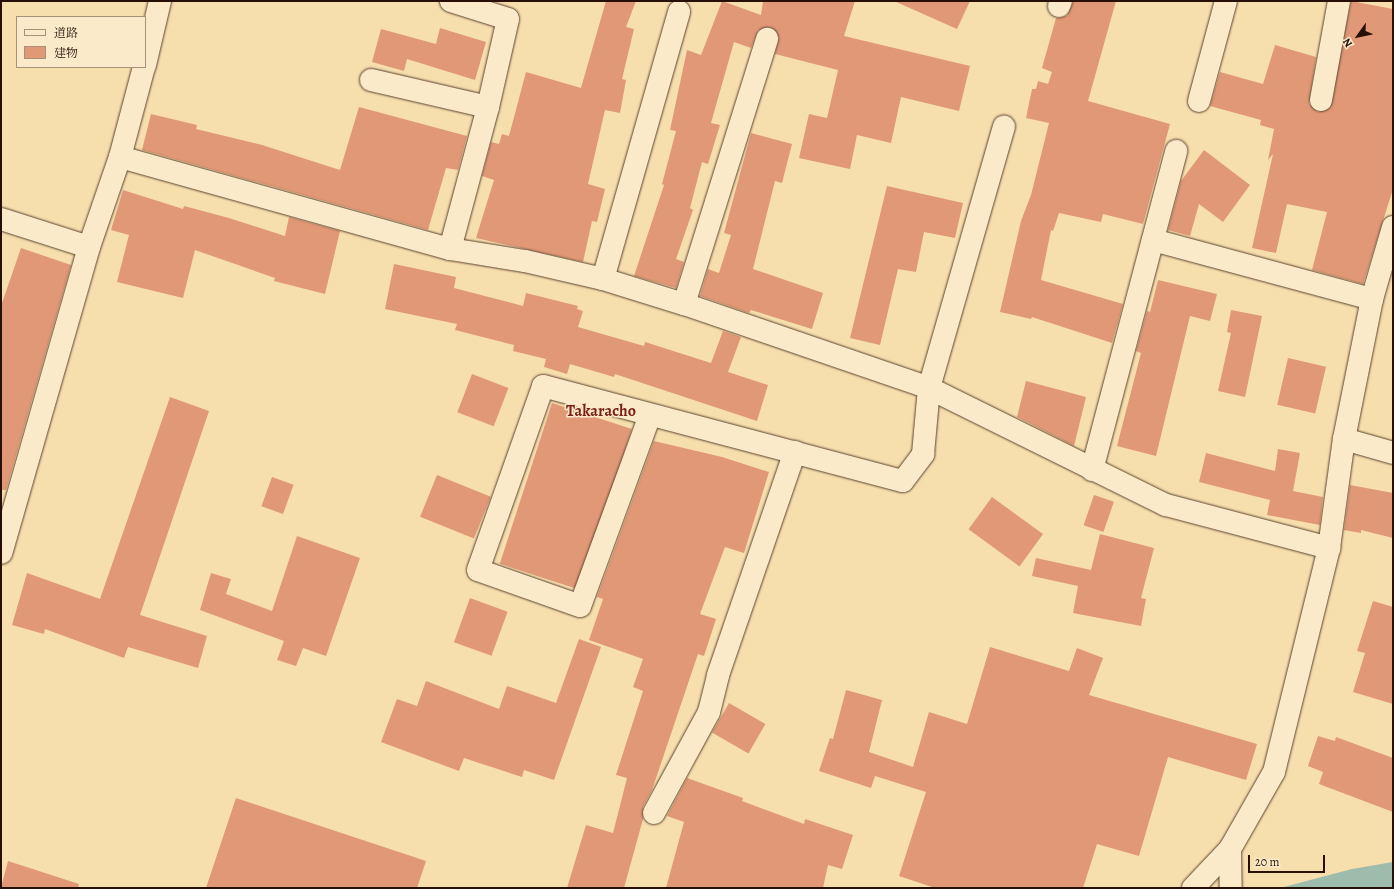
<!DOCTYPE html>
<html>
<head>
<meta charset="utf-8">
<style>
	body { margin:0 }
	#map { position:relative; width:1394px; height:889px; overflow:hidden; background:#f7dead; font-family:Alegreya,"Noto Serif JP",serif }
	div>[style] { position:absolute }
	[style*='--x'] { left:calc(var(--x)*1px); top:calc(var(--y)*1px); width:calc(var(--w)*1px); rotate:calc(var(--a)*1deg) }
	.water>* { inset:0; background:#9dbcab }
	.building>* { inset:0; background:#e19876; transform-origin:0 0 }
	.roads { filter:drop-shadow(0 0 1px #5b432f) drop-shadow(0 0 1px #5b432f) }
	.minor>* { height:22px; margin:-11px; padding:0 11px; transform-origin:11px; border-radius:11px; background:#faeaca }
	.tertiary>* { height:22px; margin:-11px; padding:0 11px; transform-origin:11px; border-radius:11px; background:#faeaca }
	span { translate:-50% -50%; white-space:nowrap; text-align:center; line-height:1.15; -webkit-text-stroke:3px #faeaca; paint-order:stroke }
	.quarter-label { font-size:16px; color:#7a1f14; font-weight:700 }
	.frame { position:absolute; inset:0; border:2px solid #270f05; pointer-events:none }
	.legend { position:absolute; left:16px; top:16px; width:130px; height:52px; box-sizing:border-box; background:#faeaca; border:1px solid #a6927b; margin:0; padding:5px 7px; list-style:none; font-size:12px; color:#270f05 }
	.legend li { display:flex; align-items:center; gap:8px; height:20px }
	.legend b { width:20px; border:1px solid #a6927b }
	.north { position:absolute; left:1338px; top:16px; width:40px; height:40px; -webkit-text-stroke:3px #faeaca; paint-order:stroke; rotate:237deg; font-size:11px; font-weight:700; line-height:16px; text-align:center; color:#270f05 }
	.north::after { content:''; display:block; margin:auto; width:14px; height:18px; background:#270f05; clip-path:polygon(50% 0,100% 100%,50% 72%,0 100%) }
	.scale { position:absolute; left:1248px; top:855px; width:77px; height:18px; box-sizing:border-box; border:2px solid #270f05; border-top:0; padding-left:5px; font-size:12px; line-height:14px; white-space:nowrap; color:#270f05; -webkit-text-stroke:3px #faeaca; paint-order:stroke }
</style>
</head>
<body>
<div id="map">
	<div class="water">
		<i style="clip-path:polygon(1393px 862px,1393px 888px,1280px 888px,1352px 869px)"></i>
	</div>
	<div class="building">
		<i style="clip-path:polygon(606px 1px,636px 1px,626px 27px,634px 29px,622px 79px,626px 80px,620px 113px,605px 110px,588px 184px,605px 189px,597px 222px,592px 221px,583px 262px,476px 238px,494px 180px,482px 176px,491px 142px,499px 144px,502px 134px,509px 136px,526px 72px,581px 88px)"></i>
		<i style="clip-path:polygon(722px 1px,761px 15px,763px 1px,855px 1px,844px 36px,970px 66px,959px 111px,901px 97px,891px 143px,857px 135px,850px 169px,799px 158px,809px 114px,827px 118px,838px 70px,775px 54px,779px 37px,770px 27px,758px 30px,751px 48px,734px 42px,711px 123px,720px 125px,708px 164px,702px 162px,690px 208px,693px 210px,676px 259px,684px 262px,676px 288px,634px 276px,664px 185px,662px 184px,676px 131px,670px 130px,687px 50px,701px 55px)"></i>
		<i style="clip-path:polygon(894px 1px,970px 1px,957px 29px)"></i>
		<i style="clip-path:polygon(1073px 1px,1116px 1px,1088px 101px,1170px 124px,1143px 224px,1103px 214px,1101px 222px,1059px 213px,1053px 231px,1051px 230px,1041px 280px,1123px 304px,1112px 343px,1032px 317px,1031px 319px,1000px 312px,1021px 221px,1031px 195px,1049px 123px,1026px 118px,1032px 89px,1036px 89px,1038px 81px,1048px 84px,1052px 72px,1042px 68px,1056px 18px,1067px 16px)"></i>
		<i style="clip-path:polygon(1351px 1px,1393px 9px,1393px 189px,1363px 284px,1312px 270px,1327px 212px,1287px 204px,1276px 253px,1252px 248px,1273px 154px,1268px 160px,1274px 129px,1260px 125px,1261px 120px,1210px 106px,1220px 72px,1263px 84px,1275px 45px,1316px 57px,1309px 104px,1318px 112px,1330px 108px)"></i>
		<i style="clip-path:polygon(440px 28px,486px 42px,475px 80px,407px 59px,404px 71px,372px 62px,381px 29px,436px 44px)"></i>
		<i style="clip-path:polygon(359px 107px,467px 136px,458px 170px,446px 168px,428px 230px,142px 150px,151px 114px,197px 125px,196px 129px,262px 145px,340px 170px)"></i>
		<i style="clip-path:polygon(751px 133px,792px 144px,782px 183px,775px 181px,753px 269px,823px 293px,812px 329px,751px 310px,749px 313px,700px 296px,708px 269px,719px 273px,731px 235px,724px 233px)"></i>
		<i style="clip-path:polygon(1204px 150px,1250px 185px,1223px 222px,1199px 204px,1190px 236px,1168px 230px,1181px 181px)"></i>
		<i style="clip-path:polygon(887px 186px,963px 203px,955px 238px,924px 232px,916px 272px,898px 269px,880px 345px,850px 338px)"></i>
		<i style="clip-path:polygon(123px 190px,183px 209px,184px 206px,229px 218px,285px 236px,289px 217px,340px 231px,325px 294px,274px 281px,275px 278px,195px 250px,183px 298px,117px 282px,129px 235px,111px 230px)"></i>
		<i style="clip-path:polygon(21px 248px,71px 265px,6px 490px,1px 490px,1px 306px)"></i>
		<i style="clip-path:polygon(394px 264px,456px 277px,454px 288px,523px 306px,526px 293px,578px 306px,577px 309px,583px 311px,578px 327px,644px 346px,645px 342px,711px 363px,723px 331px,741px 337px,728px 372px,768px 385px,757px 421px,615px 374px,614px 377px,570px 364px,567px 374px,544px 367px,546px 359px,513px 351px,514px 345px,455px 330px,457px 324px,385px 309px)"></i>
		<i style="clip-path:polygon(1158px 280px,1217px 294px,1210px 321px,1190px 316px,1156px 456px,1117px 446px,1141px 353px,1136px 351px,1147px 311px,1150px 312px)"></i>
		<i style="clip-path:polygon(1231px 310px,1262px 316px,1245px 397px,1218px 391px,1231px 333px,1227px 332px)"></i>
		<i style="left:1288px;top:358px;width:39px;height:48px;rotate:13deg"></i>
		<i style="left:472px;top:374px;width:39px;height:41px;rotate:21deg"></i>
		<i style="clip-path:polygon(1026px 381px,1086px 397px,1074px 446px,1017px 417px)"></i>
		<i style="clip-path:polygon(170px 397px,209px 411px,140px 615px,207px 636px,198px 668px,128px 647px,124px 658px,45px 629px,44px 634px,12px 625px,27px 573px,100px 599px)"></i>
		<i style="left:552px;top:403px;width:84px;height:169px;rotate:18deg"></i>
		<i style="clip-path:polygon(654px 441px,722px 457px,769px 472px,744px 553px,725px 547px,700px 614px,716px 619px,704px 656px,698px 654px,652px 790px,643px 807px,643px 819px,624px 888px,567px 888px,586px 825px,613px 833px,627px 778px,616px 775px,643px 691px,633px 687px,643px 659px,589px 640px,603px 599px,597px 597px)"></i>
		<i style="clip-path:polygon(1278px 449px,1300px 453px,1293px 491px,1323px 497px,1320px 525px,1267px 515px,1270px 500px,1199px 482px,1206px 453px,1275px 471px)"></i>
		<i style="left:437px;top:475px;width:58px;height:45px;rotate:22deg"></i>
		<i style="left:272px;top:477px;width:23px;height:31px;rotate:20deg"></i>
		<i style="clip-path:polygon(1350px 485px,1393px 493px,1393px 538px,1361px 530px,1361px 533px,1344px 530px)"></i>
		<i style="left:1094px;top:495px;width:21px;height:32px;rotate:19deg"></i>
		<i style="left:992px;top:497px;width:63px;height:40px;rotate:36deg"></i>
		<i style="clip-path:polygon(1100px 534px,1154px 548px,1141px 598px,1146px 599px,1141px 626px,1073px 613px,1078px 586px,1032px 576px,1036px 558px,1091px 570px)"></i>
		<i style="clip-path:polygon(297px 536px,360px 558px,326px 656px,303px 648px,296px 666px,277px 660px,284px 641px,200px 610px,211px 573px,231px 579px,226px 594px,272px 611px)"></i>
		<i style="left:470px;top:598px;width:40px;height:47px;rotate:20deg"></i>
		<i style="clip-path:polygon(1373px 601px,1393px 607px,1393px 704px,1353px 692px,1365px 653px,1357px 651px)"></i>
		<i style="clip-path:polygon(579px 639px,601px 647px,554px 780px,524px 770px,522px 777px,464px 758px,459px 771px,381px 742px,397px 699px,417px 706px,426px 681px,499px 709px,507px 686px,556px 703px)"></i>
		<i style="clip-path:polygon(990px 647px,1069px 671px,1077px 648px,1103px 658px,1089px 695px,1257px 744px,1246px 780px,1168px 757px,1139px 856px,1097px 844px,1083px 888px,935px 888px,899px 876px,926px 792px,875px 776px,871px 788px,819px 771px,830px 738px,833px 739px,846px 690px,882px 700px,869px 752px,913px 767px,929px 712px,967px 724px)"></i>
		<i style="left:729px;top:703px;width:42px;height:34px;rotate:30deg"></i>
		<i style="clip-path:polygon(1318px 736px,1335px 741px,1336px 737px,1393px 758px,1393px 812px,1319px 784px,1323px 772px,1308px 766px)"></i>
		<i style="clip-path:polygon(687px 778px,743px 798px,742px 801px,804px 824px,805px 819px,853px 835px,842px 869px,828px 865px,823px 888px,666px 888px,684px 822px,667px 816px)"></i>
		<i style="clip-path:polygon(236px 798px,426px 861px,417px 888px,206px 888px)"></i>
		<i style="clip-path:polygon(8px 861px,79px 884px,78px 888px,1px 888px)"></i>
	</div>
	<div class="roads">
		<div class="minor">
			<i style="--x:1059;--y:6;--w:5;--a:-68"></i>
			<i style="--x:371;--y:80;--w:120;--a:13"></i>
			<i style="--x:1321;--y:100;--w:101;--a:-79.7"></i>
			<i style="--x:1199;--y:101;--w:104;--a:-74.9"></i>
			<i style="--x:120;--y:157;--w:343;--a:15.6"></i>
			<i style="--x:450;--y:249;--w:76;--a:9.1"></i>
			<i style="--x:525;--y:261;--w:80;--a:13"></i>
			<i style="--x:603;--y:279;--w:85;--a:17.2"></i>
			<i style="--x:684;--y:304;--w:259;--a:18.9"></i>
			<i style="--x:929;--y:388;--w:264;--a:26.3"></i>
			<i style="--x:1166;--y:505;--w:169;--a:14.8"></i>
			<i style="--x:1;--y:219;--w:92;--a:17.7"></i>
			<i style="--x:89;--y:247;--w:318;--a:106"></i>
			<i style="--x:1153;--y:240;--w:227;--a:15.1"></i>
			<i style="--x:450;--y:249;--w:147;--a:-75"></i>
			<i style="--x:488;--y:107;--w:90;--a:-77.2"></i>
			<i style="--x:508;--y:19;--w:60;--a:-162.5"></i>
			<i style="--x:603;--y:279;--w:278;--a:-74.1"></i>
			<i style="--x:684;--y:304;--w:278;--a:-72.6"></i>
			<i style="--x:650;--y:415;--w:203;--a:110.1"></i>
			<i style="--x:580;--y:606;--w:108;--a:-160.6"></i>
			<i style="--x:478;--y:570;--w:195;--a:-70.5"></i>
			<i style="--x:543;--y:386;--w:372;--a:14.8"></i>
			<i style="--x:903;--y:481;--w:34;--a:-53"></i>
			<i style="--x:923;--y:454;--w:66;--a:-84.8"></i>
			<i style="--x:929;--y:388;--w:272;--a:-74"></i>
			<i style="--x:1344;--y:439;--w:51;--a:15.9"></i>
			<i style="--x:1092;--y:470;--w:330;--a:-75.2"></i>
			<i style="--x:654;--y:813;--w:115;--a:-61.4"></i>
			<i style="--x:709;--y:712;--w:38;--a:-76"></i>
			<i style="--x:718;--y:675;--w:236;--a:-71"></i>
			<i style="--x:1230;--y:849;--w:39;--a:89"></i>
			<i style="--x:1193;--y:888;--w:54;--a:-46.5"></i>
			<i style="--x:1230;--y:849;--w:89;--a:-60.3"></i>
			<i style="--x:1274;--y:772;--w:231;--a:-76.2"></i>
			<i style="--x:1329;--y:548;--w:110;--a:-82.2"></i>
			<i style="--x:1344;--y:439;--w:143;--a:-78.7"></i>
			<i style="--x:1372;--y:299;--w:75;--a:-73.7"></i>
		</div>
		<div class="tertiary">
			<i style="--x:145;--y:65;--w:66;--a:-76.8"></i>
			<i style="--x:89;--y:247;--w:95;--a:-71"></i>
			<i style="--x:120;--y:157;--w:93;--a:-75.1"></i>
		</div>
	</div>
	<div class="quarter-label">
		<span style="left:601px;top:411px">Takaracho</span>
	</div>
	<div class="frame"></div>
	<ul class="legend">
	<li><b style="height:5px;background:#faeaca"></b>道路</li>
	<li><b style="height:11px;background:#e19876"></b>建物</li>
	</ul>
	<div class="north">N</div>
	<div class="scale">20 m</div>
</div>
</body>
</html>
